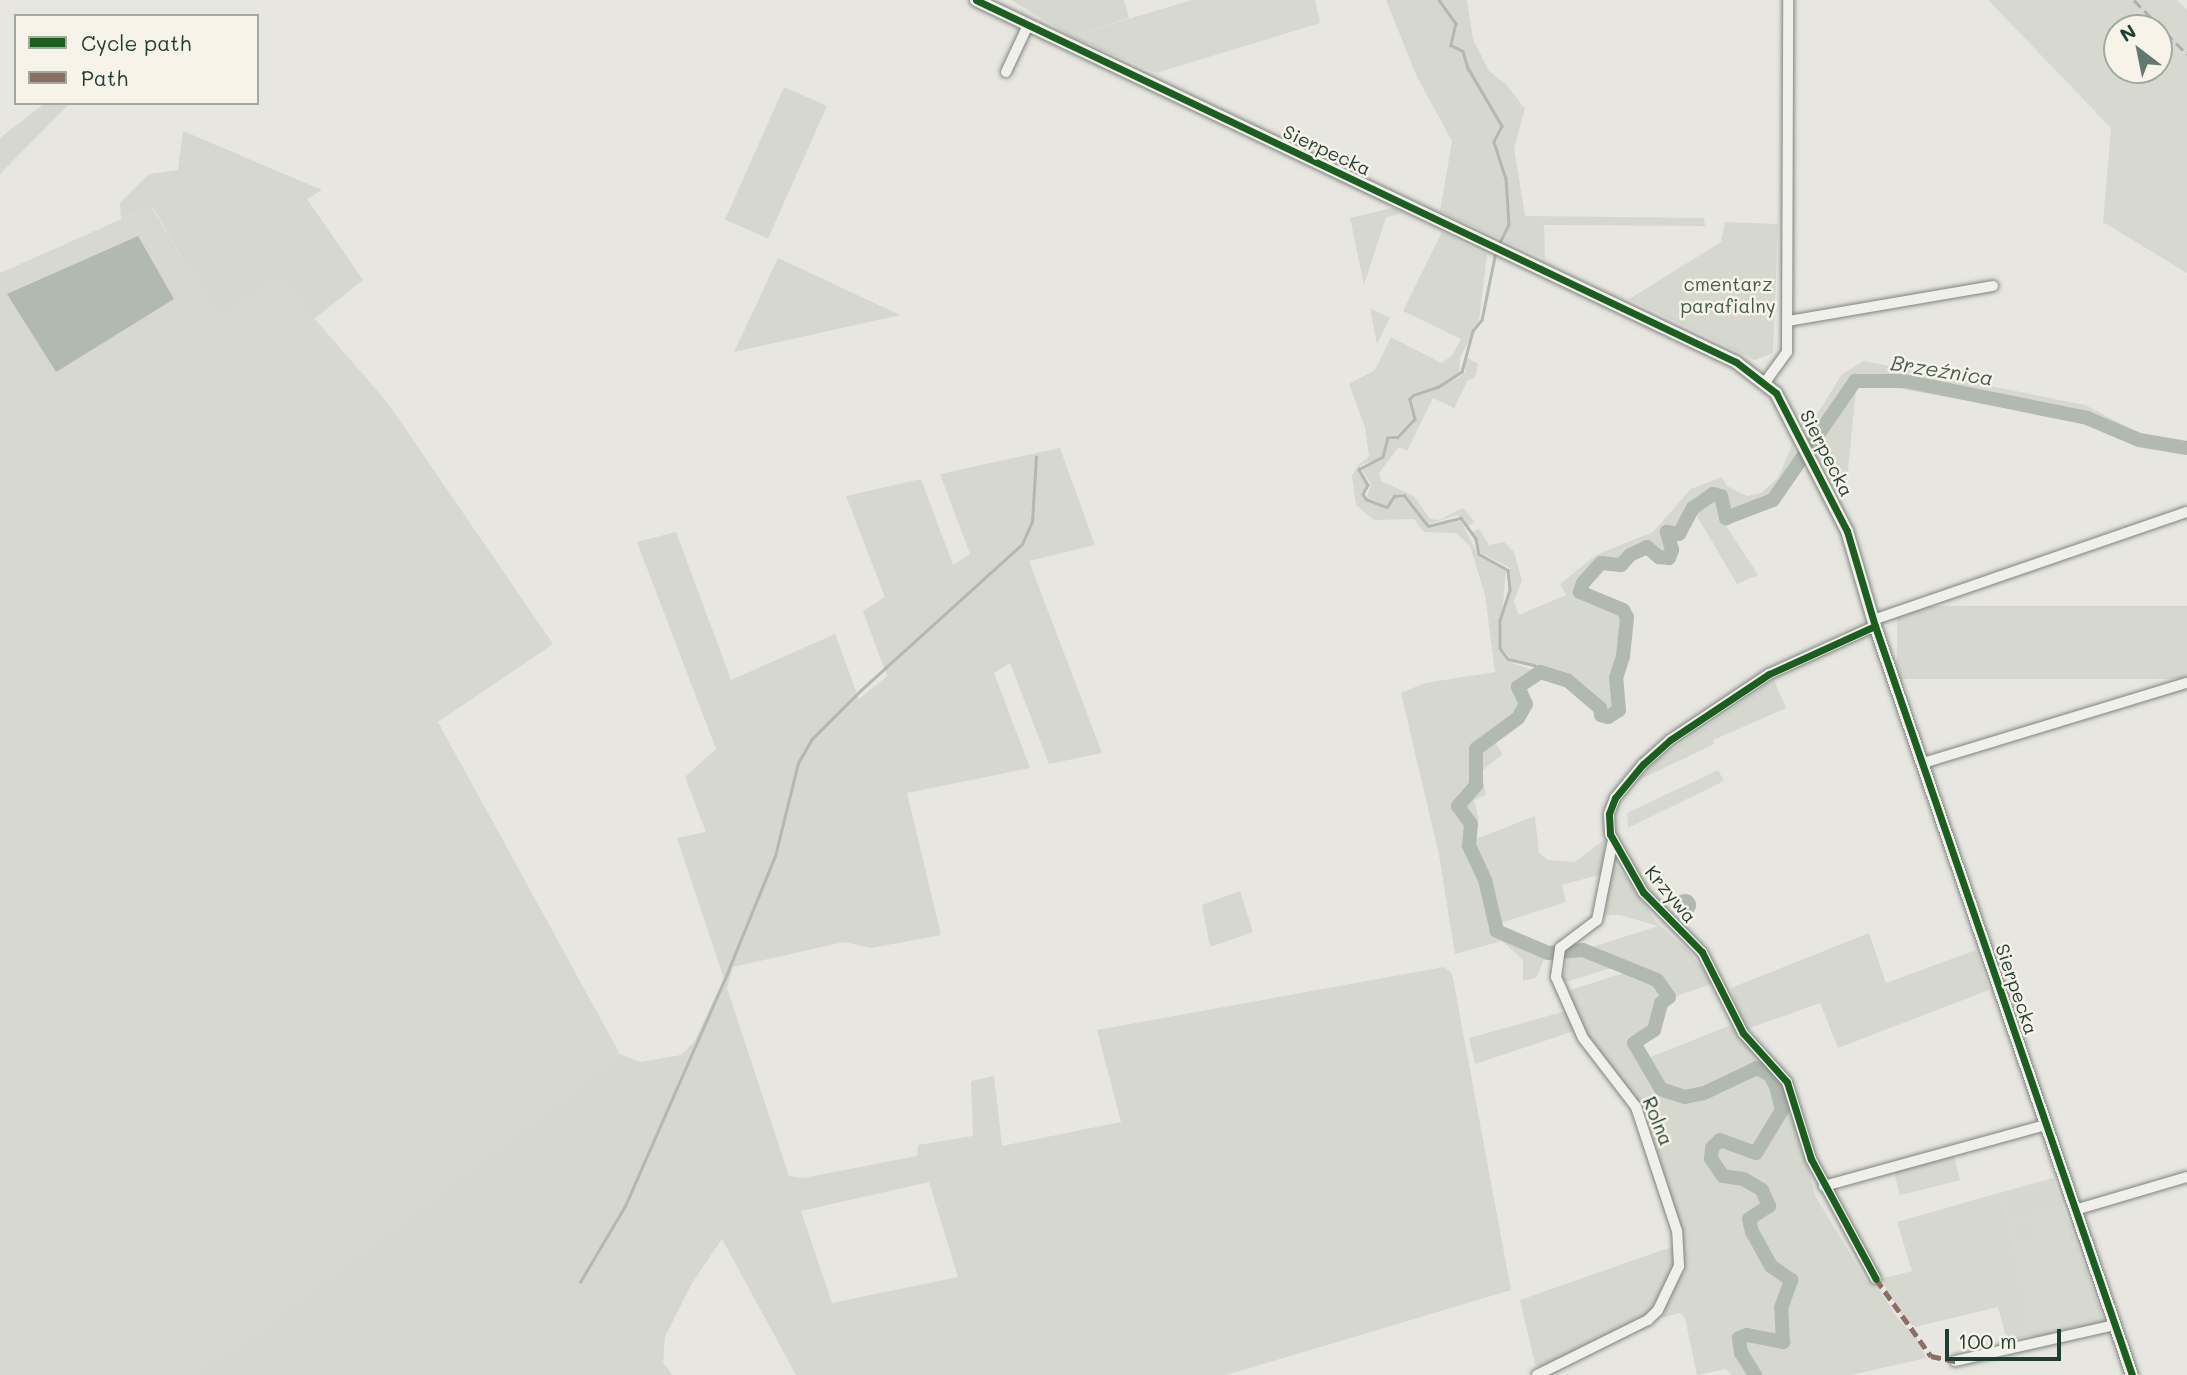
<!DOCTYPE html>
<html>
<head>
<meta charset="utf-8">
<style>
	body { margin:0 }
	#map { position:relative; width:2187px; height:1375px; overflow:hidden; background:#e7e6e0; font-family:Mali,sans-serif }
	div>[style] { position:absolute }
	[style*='--x'] { left:calc(var(--x)*1px); top:calc(var(--y)*1px); width:calc(var(--w)*1px); rotate:calc(var(--a)*1deg) }
	.built>* { inset:0; background:#d7d9d0; transform-origin:0 0 }
	.green>* { inset:0; background:#d6d8cf; transform-origin:0 0 }
	.round { border-radius:50% }
	.water>* { inset:0; background:#b2b9b0 }
	.stream>* { height:2.5px; margin:-1.25px; padding:0 1.25px; transform-origin:1.25px; border-radius:1.25px; background:#b2b9b0 }
	.river>* { height:14px; margin:-7px; padding:0 7px; transform-origin:7px; border-radius:7px; background:#b2b9b0 }
	.roads { filter:drop-shadow(0 0 2px #7e847f) drop-shadow(0 0 2px #7e847f) }
	.street>* { height:10px; margin:-5px; padding:0 5px; transform-origin:5px; border-radius:5px; background:#f0efeb }
	.secondary>* { height:12px; margin:-6px; padding:0 6px; transform-origin:6px; border-radius:6px; background:#f0efeb }
	.rail>* { height:2.5px; margin-top:-1.25px; transform-origin:0; background:repeating-linear-gradient(90deg,#aeb0ac 0 10px,transparent 0 15px) }
	.quiet>* { height:5px; margin-top:-2.5px; transform-origin:0; background:repeating-linear-gradient(90deg,#8d6e63 0 10px,transparent 0 15px) }
	.cycleway>* { height:7px; margin:-3.5px; padding:0 3.5px; transform-origin:3.5px; border-radius:3.5px; background:#1b5e20 }
	span { translate:-50% -50%; white-space:nowrap; text-align:center; line-height:1.15; -webkit-text-stroke:5px #f7f3e8; paint-order:stroke }
	.street-label { font-size:19px; color:#1f3d34 }
	.park-label { font-size:19px; color:#415a50 }
	.water-label { font-size:21px; color:#445c53; font-style:italic }
	.legend { position:absolute; left:14px; top:14px; width:245px; height:91px; box-sizing:border-box; background:#f7f3e8; border:2px solid #a1aaa0; margin:0; padding:9px 12px; list-style:none; font-size:21px; color:#1f3d34 }
	.legend li { display:flex; align-items:center; gap:14px; height:35px }
	.legend b { width:35px; border:2px solid #a1aaa0 }
	.north { position:absolute; left:2103px; top:14px; width:70px; height:70px; box-sizing:border-box; background:#f7f3e8; border:2px solid #a1aaa0; border-radius:50%; rotate:328deg; font-size:19px; font-weight:700; line-height:28px; text-align:center; color:#1f3d34 }
	.north::after { content:''; display:block; margin:auto; width:24px; height:32px; background:#657870; clip-path:polygon(50% 0,100% 100%,50% 72%,0 100%) }
	.scale { position:absolute; left:1945px; top:1329px; width:116px; height:32px; box-sizing:border-box; border:4px solid #1f3d34; border-top:0; padding-left:9px; font-size:21px; line-height:24px; white-space:nowrap; color:#1f3d34; -webkit-text-stroke:5px #f7f3e8; paint-order:stroke }
</style>
</head>
<body>
<div id="map">
	<div class="built">
		<i style="clip-path:polygon(1192px 0,1315px 0,1320px 23px,1156px 73px,1071px 36px)"></i>
		<i style="clip-path:polygon(evenodd,1988px 0,2177px 0,2187px 10px,2187px 273px,2103px 222px,2111px 128px,1988px 0,2117px 28px,2159px 28px,2159px 70px,2117px 70px,2117px 28px)"></i>
		<i style="clip-path:polygon(151px 206px,217px 316px,280px 279px,387px 402px,553px 644px,438px 722px,620px 1054px,244px 1341px,187px 1375px,0 1375px,0 273px)"></i>
		<i style="clip-path:polygon(1718px 770px,1724px 781px,1628px 828px,1627px 813px)"></i>
		<i style="left:1954px;top:1156px;width:25px;height:62px;rotate:76deg"></i>
		<i style="clip-path:polygon(2053px 1178px,2104px 1322px,2032px 1337px,2002px 1192px)"></i>
	</div>
	<div class="green">
		<i style="clip-path:polygon(1011px 0,1124px 0,1129px 18px,1071px 36px)"></i>
		<i style="clip-path:polygon(1386px 0,1467px 0,1473px 39px,1489px 71px,1507px 85px,1525px 109px,1514px 148px,1525px 216px,1704px 218px,1705px 226px,1544px 225px,1545px 259px,1440px 211px,1452px 141px,1417px 77px)"></i>
		<i style="left:784px;top:87px;width:47px;height:145px;rotate:24deg"></i>
		<i style="clip-path:polygon(45px 103px,70px 103px,0 174px,0 138px)"></i>
		<i style="clip-path:polygon(183px 131px,322px 190px,307px 199px,363px 280px,314px 319px,280px 279px,217px 317px,152px 206px,121px 219px,120px 203px,149px 174px,178px 170px)"></i>
		<i style="clip-path:polygon(1392px 208px,1403px 213px,1386px 217px,1364px 285px,1350px 218px)"></i>
		<i style="clip-path:polygon(1725px 222px,1778px 224px,1773px 353px,1755px 360px,1629px 299px,1721px 242px)"></i>
		<i style="clip-path:polygon(1442px 232px,1487px 255px,1479px 320px,1460px 358px,1459px 373px,1439px 386px,1413px 393px,1409px 399px,1414px 418px,1397px 435px,1388px 436px,1382px 457px,1361px 465px,1358px 473px,1367px 485px,1361px 493px,1365px 500px,1388px 508px,1396px 497px,1403px 497px,1427px 527px,1460px 519px,1478px 555px,1506px 571px,1499px 649px,1507px 661px,1536px 671px,1530px 680px,1517px 685px,1517px 695px,1525px 704px,1517px 718px,1505px 730px,1491px 730px,1473px 748px,1474px 785px,1453px 809px,1470px 824px,1466px 843px,1486px 892px,1493px 931px,1546px 955px,1536px 978px,1523px 981px,1523px 960px,1502px 941px,1455px 954px,1439px 855px,1401px 693px,1425px 683px,1495px 672px,1485px 595px,1470px 546px,1456px 533px,1424px 532px,1414px 519px,1374px 520px,1356px 505px,1352px 476px,1359px 464px,1369px 457px,1365px 427px,1349px 384px,1375px 370px,1391px 337px,1441px 363px,1452px 356px,1461px 339px,1403px 311px)"></i>
		<i style="clip-path:polygon(778px 258px,900px 315px,734px 352px)"></i>
		<i style="clip-path:polygon(1370px 308px,1390px 318px,1377px 344px)"></i>
		<i style="clip-path:polygon(1466px 357px,1478px 364px,1475px 378px,1468px 380px,1454px 408px,1433px 398px,1407px 451px,1399px 447px,1379px 473px,1381px 481px,1414px 496px,1430px 519px,1439px 520px,1463px 508px,1475px 522px,1468px 526px,1458px 515px,1428px 524px,1404px 493px,1393px 495px,1387px 506px,1367px 497px,1371px 484px,1362px 470px,1385px 457px,1387px 441px,1399px 438px,1416px 419px,1412px 398px,1458px 378px,1465px 372px)"></i>
		<i style="clip-path:polygon(1864px 361px,2085px 405px,2141px 434px,2187px 441px,2187px 451px,2145px 445px,2084px 421px,1867px 383px,1856px 390px,1847px 480px,1837px 486px,1808px 429px,1842px 374px)"></i>
		<i style="clip-path:polygon(1792px 445px,1798px 461px,1771px 498px,1725px 516px,1723px 496px,1713px 492px,1691px 508px,1676px 534px,1667px 530px,1667px 556px,1648px 546px,1630px 552px,1620px 563px,1601px 561px,1581px 582px,1578px 594px,1622px 610px,1625px 616px,1622px 656px,1614px 679px,1615px 712px,1603px 713px,1567px 677px,1511px 659px,1501px 647px,1501px 621px,1511px 590px,1510px 568px,1481px 553px,1472px 532px,1479px 529px,1489px 545px,1504px 542px,1514px 552px,1522px 580px,1514px 601px,1519px 615px,1566px 595px,1560px 584px,1596px 555px,1653px 532px,1691px 489px,1722px 477px,1727px 486px,1747px 496px,1761px 493px,1778px 478px)"></i>
		<i style="clip-path:polygon(evenodd,1060px 448px,1095px 545px,1029px 561px,1102px 753px,1049px 764px,1010px 663px,994px 673px,1030px 768px,907px 793px,941px 935px,871px 948px,844px 942px,733px 967px,727px 988px,789px 1176px,803px 1178px,917px 1156px,918px 1145px,973px 1136px,971px 1081px,994px 1076px,1002px 1146px,1121px 1122px,1097px 1030px,1444px 967px,1452px 973px,1511px 1290px,1226px 1375px,796px 1375px,722px 1239px,692px 1283px,665px 1337px,663px 1362px,672px 1375px,187px 1375px,244px 1341px,620px 1054px,640px 1062px,681px 1055px,694px 1042px,724px 979px,677px 838px,706px 832px,685px 777px,716px 749px,637px 542px,676px 532px,731px 680px,835px 634px,859px 699px,887px 676px,863px 611px,885px 597px,846px 496px,921px 479px,953px 565px,970px 554px,940px 474px,1060px 448px,929px 1182px,958px 1277px,832px 1303px,801px 1211px,929px 1182px)"></i>
		<i style="clip-path:polygon(1713px 496px,1720px 497px,1721px 518px,1758px 575px,1737px 584px,1694px 511px)"></i>
		<i style="left:2187px;top:606px;width:73px;height:290px;rotate:90deg"></i>
		<i style="clip-path:polygon(1774px 680px,1786px 708px,1713px 740px,1714px 744px,1639px 780px,1656px 761px)"></i>
		<i style="clip-path:polygon(1492px 738px,1503px 754px,1478px 774px,1478px 749px)"></i>
		<i style="clip-path:polygon(1478px 780px,1483px 781px,1486px 795px,1474px 800px,1479px 820px,1473px 824px,1460px 806px)"></i>
		<i style="clip-path:polygon(1535px 816px,1539px 853px,1548px 860px,1575px 862px,1605px 839px,1602px 874px,1562px 885px,1566px 902px,1498px 924px,1489px 877px,1471px 841px)"></i>
		<i style="clip-path:polygon(1612px 859px,1659px 925px,1688px 950px,1714px 983px,1671px 998px,1658px 979px,1586px 949px,1658px 926px,1620px 915px,1605px 915px)"></i>
		<i style="clip-path:polygon(1240px 891px,1253px 932px,1210px 947px,1202px 905px)"></i>
		<i style="clip-path:polygon(1869px 933px,1886px 983px,1976px 950px,1989px 990px,1838px 1048px,1820px 1003px,1744px 1030px,1731px 988px)"></i>
		<i style="clip-path:polygon(1581px 952px,1594px 959px,1618px 966px,1562px 983px,1568px 958px)"></i>
		<i style="clip-path:polygon(1633px 970px,1657px 982px,1666px 997px,1658px 1003px,1652px 1029px,1633px 1043px,1660px 1091px,1685px 1099px,1704px 1095px,1757px 1071px,1768px 1076px,1776px 1093px,1779px 1111px,1756px 1152px,1732px 1140px,1719px 1139px,1711px 1147px,1709px 1159px,1724px 1178px,1744px 1180px,1761px 1191px,1767px 1207px,1748px 1218px,1751px 1234px,1769px 1268px,1790px 1280px,1778px 1309px,1782px 1340px,1752px 1334px,1738px 1337px,1740px 1354px,1752px 1375px,1732px 1375px,1726px 1369px,1697px 1375px,1685px 1318px,1680px 1313px,1661px 1318px,1671px 1287px,1685px 1272px,1682px 1242px,1641px 1114px,1582px 1028px,1564px 992px)"></i>
		<i style="clip-path:polygon(1566px 1011px,1577px 1030px,1475px 1064px,1469px 1038px)"></i>
		<i style="clip-path:polygon(1736px 1023px,1784px 1082px,1816px 1197px,1867px 1282px,1874px 1281px,1898px 1319px,1916px 1336px,1926px 1358px,1851px 1375px,1758px 1375px,1744px 1356px,1743px 1337px,1786px 1341px,1783px 1302px,1793px 1281px,1784px 1270px,1773px 1267px,1753px 1232px,1751px 1219px,1771px 1204px,1765px 1190px,1745px 1177px,1720px 1172px,1714px 1150px,1724px 1142px,1758px 1154px,1784px 1109px,1778px 1086px,1757px 1065px,1703px 1091px,1667px 1091px,1646px 1059px)"></i>
		<i style="left:2051px;top:1184px;width:24px;height:47px;rotate:75deg"></i>
		<i style="clip-path:polygon(2002px 1192px,2032px 1335px,2007px 1341px,1998px 1307px,1915px 1327px,1901px 1315px,1881px 1279px,1912px 1271px,1897px 1222px)"></i>
		<i class="round" style="left:2015px;top:1222px;width:20px;height:20px"></i>
		<i style="clip-path:polygon(1677px 1245px,1678px 1257px,1656px 1310px,1642px 1322px,1540px 1368px,1535px 1364px,1520px 1300px)"></i>
	</div>
	<div class="water">
		<i style="clip-path:polygon(138px 236px,174px 299px,56px 372px,7px 294px)"></i>
		<i class="round" style="left:1674px;top:894px;width:22px;height:22px"></i>
	</div>
	<div class="stream">
		<i style="--x:1439;--y:0;--w:29;--a:54"></i>
		<i style="--x:1456;--y:23;--w:23;--a:103"></i>
		<i style="--x:1451;--y:45;--w:13;--a:27"></i>
		<i style="--x:1463;--y:51;--w:18;--a:74"></i>
		<i style="--x:1468;--y:68;--w:67;--a:59.6"></i>
		<i style="--x:1502;--y:126;--w:18;--a:117"></i>
		<i style="--x:1494;--y:142;--w:38;--a:72"></i>
		<i style="--x:1506;--y:178;--w:47;--a:86.3"></i>
		<i style="--x:1509;--y:225;--w:20;--a:117"></i>
		<i style="--x:1496;--y:252;--w:69;--a:101.6"></i>
		<i style="--x:1482;--y:320;--w:14;--a:129"></i>
		<i style="--x:1473;--y:331;--w:42;--a:105"></i>
		<i style="--x:1462;--y:372;--w:27;--a:147"></i>
		<i style="--x:1439;--y:387;--w:26;--a:162"></i>
		<i style="--x:1414;--y:395;--w:6;--a:135"></i>
		<i style="--x:1410;--y:399;--w:21;--a:76"></i>
		<i style="--x:1415;--y:419;--w:25;--a:133"></i>
		<i style="--x:1398;--y:437;--w:10;--a:174"></i>
		<i style="--x:1388;--y:438;--w:20;--a:105"></i>
		<i style="--x:1383;--y:457;--w:27;--a:152"></i>
		<i style="--x:1359;--y:470;--w:17;--a:59"></i>
		<i style="--x:1368;--y:485;--w:10;--a:119"></i>
		<i style="--x:1363;--y:494;--w:6;--a:59"></i>
		<i style="--x:1366;--y:499;--w:22;--a:21"></i>
		<i style="--x:1387;--y:507;--w:13;--a:-58"></i>
		<i style="--x:1394;--y:496;--w:10;--a:-6"></i>
		<i style="--x:1404;--y:495;--w:39;--a:52"></i>
		<i style="--x:1428;--y:526;--w:34;--a:-14"></i>
		<i style="--x:1461;--y:518;--w:26;--a:54"></i>
		<i style="--x:1476;--y:539;--w:15;--a:79"></i>
		<i style="--x:1479;--y:554;--w:33;--a:29"></i>
		<i style="--x:1508;--y:570;--w:20;--a:84"></i>
		<i style="--x:1510;--y:590;--w:32;--a:108"></i>
		<i style="--x:1500;--y:620;--w:28;--a:90"></i>
		<i style="--x:1500;--y:648;--w:14;--a:54"></i>
		<i style="--x:1508;--y:659;--w:27;--a:13"></i>
		<i style="--x:1534;--y:665;--w:9;--a:49"></i>
		<i style="--x:580;--y:1282;--w:88;--a:-59.4"></i>
		<i style="--x:625;--y:1206;--w:257;--a:-66.3"></i>
		<i style="--x:728;--y:971;--w:124;--a:-67.8"></i>
		<i style="--x:775;--y:856;--w:96;--a:-76.1"></i>
		<i style="--x:798;--y:763;--w:28;--a:-60"></i>
		<i style="--x:812;--y:739;--w:68;--a:-45"></i>
		<i style="--x:860;--y:691;--w:219;--a:-42.2"></i>
		<i style="--x:1022;--y:544;--w:24;--a:-66"></i>
		<i style="--x:1032;--y:522;--w:65;--a:-86.5"></i>
	</div>
	<div class="river">
		<i style="--x:1755;--y:1375;--w:26;--a:-122"></i>
		<i style="--x:1741;--y:1353;--w:15;--a:-98"></i>
		<i style="--x:1739;--y:1338;--w:9;--a:-21"></i>
		<i style="--x:1747;--y:1335;--w:37;--a:11"></i>
		<i style="--x:1783;--y:1342;--w:34;--a:-93"></i>
		<i style="--x:1781;--y:1308;--w:30;--a:-70"></i>
		<i style="--x:1791;--y:1280;--w:24;--a:-145"></i>
		<i style="--x:1771;--y:1266;--w:39;--a:-119"></i>
		<i style="--x:1752;--y:1232;--w:13;--a:-103"></i>
		<i style="--x:1749;--y:1219;--w:24;--a:-33"></i>
		<i style="--x:1769;--y:1206;--w:17;--a:-114"></i>
		<i style="--x:1762;--y:1190;--w:21;--a:-149"></i>
		<i style="--x:1744;--y:1179;--w:21;--a:-172"></i>
		<i style="--x:1723;--y:1176;--w:21;--a:-125"></i>
		<i style="--x:1711;--y:1159;--w:11;--a:-85"></i>
		<i style="--x:1712;--y:1148;--w:11;--a:-45"></i>
		<i style="--x:1720;--y:1140;--w:38;--a:20"></i>
		<i style="--x:1756;--y:1153;--w:50;--a:-58.8"></i>
		<i style="--x:1782;--y:1110;--w:25;--a:-104"></i>
		<i style="--x:1776;--y:1086;--w:13;--a:-119"></i>
		<i style="--x:1770;--y:1075;--w:15;--a:-152"></i>
		<i style="--x:1757;--y:1068;--w:59;--a:154.7"></i>
		<i style="--x:1704;--y:1093;--w:19;--a:168"></i>
		<i style="--x:1685;--y:1097;--w:25;--a:-162"></i>
		<i style="--x:1661;--y:1089;--w:53;--a:-120.4"></i>
		<i style="--x:1634;--y:1043;--w:24;--a:-33"></i>
		<i style="--x:1654;--y:1030;--w:28;--a:-75"></i>
		<i style="--x:1661;--y:1003;--w:10;--a:-37"></i>
		<i style="--x:1669;--y:997;--w:21;--a:-125"></i>
		<i style="--x:1657;--y:980;--w:80;--a:-157.9"></i>
		<i style="--x:1583;--y:950;--w:35;--a:175"></i>
		<i style="--x:1548;--y:953;--w:56;--a:-156.7"></i>
		<i style="--x:1497;--y:931;--w:52;--a:-103.2"></i>
		<i style="--x:1485;--y:880;--w:38;--a:-115"></i>
		<i style="--x:1469;--y:846;--w:22;--a:-85"></i>
		<i style="--x:1471;--y:824;--w:22;--a:-126"></i>
		<i style="--x:1458;--y:806;--w:28;--a:-49"></i>
		<i style="--x:1476;--y:785;--w:36;--a:-90"></i>
		<i style="--x:1476;--y:749;--w:52;--a:-36.4"></i>
		<i style="--x:1518;--y:718;--w:16;--a:-60"></i>
		<i style="--x:1526;--y:704;--w:19;--a:-115"></i>
		<i style="--x:1518;--y:687;--w:27;--a:-34"></i>
		<i style="--x:1540;--y:672;--w:28;--a:17"></i>
		<i style="--x:1567;--y:680;--w:43;--a:40.3"></i>
		<i style="--x:1600;--y:708;--w:7;--a:82"></i>
		<i style="--x:1601;--y:715;--w:7;--a:16"></i>
		<i style="--x:1608;--y:717;--w:13;--a:-32"></i>
		<i style="--x:1619;--y:710;--w:32;--a:-95"></i>
		<i style="--x:1616;--y:678;--w:23;--a:-72"></i>
		<i style="--x:1623;--y:656;--w:39;--a:-84"></i>
		<i style="--x:1627;--y:617;--w:8;--a:-120"></i>
		<i style="--x:1623;--y:610;--w:47;--a:-157.3"></i>
		<i style="--x:1580;--y:592;--w:9;--a:-72"></i>
		<i style="--x:1583;--y:583;--w:27;--a:-48"></i>
		<i style="--x:1601;--y:563;--w:20;--a:6"></i>
		<i style="--x:1621;--y:565;--w:13;--a:-48"></i>
		<i style="--x:1630;--y:555;--w:19;--a:-25"></i>
		<i style="--x:1647;--y:547;--w:16;--a:40"></i>
		<i style="--x:1659;--y:557;--w:10;--a:6"></i>
		<i style="--x:1669;--y:558;--w:9;--a:-69"></i>
		<i style="--x:1672;--y:550;--w:19;--a:-106"></i>
		<i style="--x:1667;--y:532;--w:12;--a:9"></i>
		<i style="--x:1679;--y:534;--w:30;--a:-62"></i>
		<i style="--x:1693;--y:508;--w:24;--a:-35"></i>
		<i style="--x:1713;--y:494;--w:8;--a:14"></i>
		<i style="--x:1721;--y:496;--w:23;--a:77"></i>
		<i style="--x:1726;--y:518;--w:50;--a:-21"></i>
		<i style="--x:1773;--y:500;--w:145;--a:-55.4"></i>
		<i style="--x:1855;--y:381;--w:49;--a:0"></i>
		<i style="--x:1904;--y:381;--w:187;--a:11.4"></i>
		<i style="--x:2087;--y:418;--w:56;--a:22.9"></i>
		<i style="--x:2139;--y:440;--w:49;--a:9.5"></i>
	</div>
	<div class="roads">
		<div class="street">
			<i style="--x:1006;--y:72;--w:52;--a:-64.9"></i>
			<i style="--x:1788;--y:321;--w:208;--a:-9.7"></i>
			<i style="--x:1766;--y:381;--w:36;--a:-54"></i>
			<i style="--x:1787;--y:352;--w:352;--a:-89.8"></i>
			<i style="--x:1873;--y:620;--w:332;--a:-19"></i>
			<i style="--x:1875;--y:626;--w:116;--a:155.6"></i>
			<i style="--x:1769;--y:674;--w:119;--a:146.3"></i>
			<i style="--x:1670;--y:740;--w:36;--a:138"></i>
			<i style="--x:1643;--y:764;--w:44;--a:129.5"></i>
			<i style="--x:1615;--y:798;--w:17;--a:111"></i>
			<i style="--x:1609;--y:814;--w:20;--a:87"></i>
			<i style="--x:1610;--y:834;--w:67;--a:60.4"></i>
			<i style="--x:1643;--y:892;--w:84;--a:45.5"></i>
			<i style="--x:1702;--y:952;--w:91;--a:63.2"></i>
			<i style="--x:1743;--y:1033;--w:66;--a:48.1"></i>
			<i style="--x:1787;--y:1082;--w:81;--a:72.7"></i>
			<i style="--x:1811;--y:1159;--w:136;--a:61.6"></i>
			<i style="--x:1923;--y:763;--w:276;--a:-16.9"></i>
			<i style="--x:1824;--y:1186;--w:230;--a:-15.4"></i>
			<i style="--x:2075;--y:1210;--w:117;--a:-16.4"></i>
			<i style="--x:1955;--y:1361;--w:164;--a:-12.7"></i>
			<i style="--x:1537;--y:1375;--w:124;--a:-26.4"></i>
			<i style="--x:1648;--y:1320;--w:14;--a:-45"></i>
			<i style="--x:1658;--y:1310;--w:49;--a:-64.5"></i>
			<i style="--x:1679;--y:1266;--w:35;--a:-93"></i>
			<i style="--x:1677;--y:1231;--w:131;--a:-108.3"></i>
			<i style="--x:1636;--y:1107;--w:87;--a:-127.5"></i>
			<i style="--x:1583;--y:1038;--w:67;--a:-113.9"></i>
			<i style="--x:1556;--y:977;--w:29;--a:-82"></i>
			<i style="--x:1560;--y:948;--w:46;--a:-37.1"></i>
			<i style="--x:1597;--y:920;--w:82;--a:-78.7"></i>
		</div>
		<div class="secondary">
			<i style="--x:976;--y:0;--w:842;--a:25.47"></i>
			<i style="--x:1736;--y:362;--w:51;--a:37.8"></i>
			<i style="--x:1776;--y:393;--w:155;--a:62.8"></i>
			<i style="--x:1847;--y:531;--w:99;--a:73.6"></i>
			<i style="--x:1875;--y:626;--w:792;--a:71.06"></i>
		</div>
	</div>
	<div class="rail">
		<i style="--x:2134;--y:0;--w:76;--a:45.5"></i>
	</div>
	<div class="quiet">
		<i style="--x:1876;--y:1279;--w:95;--a:54.5"></i>
		<i style="--x:1931;--y:1356;--w:25;--a:12"></i>
	</div>
	<div class="cycleway">
		<i style="--x:976;--y:0;--w:842;--a:25.47"></i>
		<i style="--x:1736;--y:362;--w:51;--a:37.8"></i>
		<i style="--x:1776;--y:393;--w:155;--a:62.8"></i>
		<i style="--x:1847;--y:531;--w:99;--a:73.6"></i>
		<i style="--x:1875;--y:626;--w:792;--a:71.06"></i>
		<i style="--x:1875;--y:626;--w:116;--a:155.6"></i>
		<i style="--x:1769;--y:674;--w:119;--a:146.3"></i>
		<i style="--x:1670;--y:740;--w:36;--a:138"></i>
		<i style="--x:1643;--y:764;--w:44;--a:129.5"></i>
		<i style="--x:1615;--y:798;--w:17;--a:111"></i>
		<i style="--x:1609;--y:814;--w:20;--a:87"></i>
		<i style="--x:1610;--y:834;--w:67;--a:60.4"></i>
		<i style="--x:1643;--y:892;--w:84;--a:45.5"></i>
		<i style="--x:1702;--y:952;--w:91;--a:63.2"></i>
		<i style="--x:1743;--y:1033;--w:66;--a:48.1"></i>
		<i style="--x:1787;--y:1082;--w:81;--a:72.7"></i>
		<i style="--x:1811;--y:1159;--w:136;--a:61.6"></i>
	</div>
	<div class="street-label">
		<span style="left:1327px;top:150px;rotate:25deg">Sierpecka</span>
		<span style="left:1827px;top:453px;rotate:63deg">Sierpecka</span>
		<span style="left:1671px;top:894px;rotate:50deg">Krzywa</span>
		<span style="left:2017px;top:989px;rotate:71deg">Sierpecka</span>
		<span style="left:1658px;top:1121px;rotate:68deg">Rolna</span>
	</div>
	<div class="park-label">
		<span style="left:1728px;top:295px">cmentarz<br>parafialny</span>
	</div>
	<div class="water-label">
		<span style="left:1942px;top:370px;rotate:9deg">Brzeźnica</span>
	</div>
	<ul class="legend">
	<li><b style="height:9px;background:#1b5e20"></b>Cycle path</li>
	<li><b style="height:9px;background:#8d6e63"></b>Path</li>
	</ul>
	<div class="north">N</div>
	<div class="scale">100 m</div>
</div>
</body>
</html>
